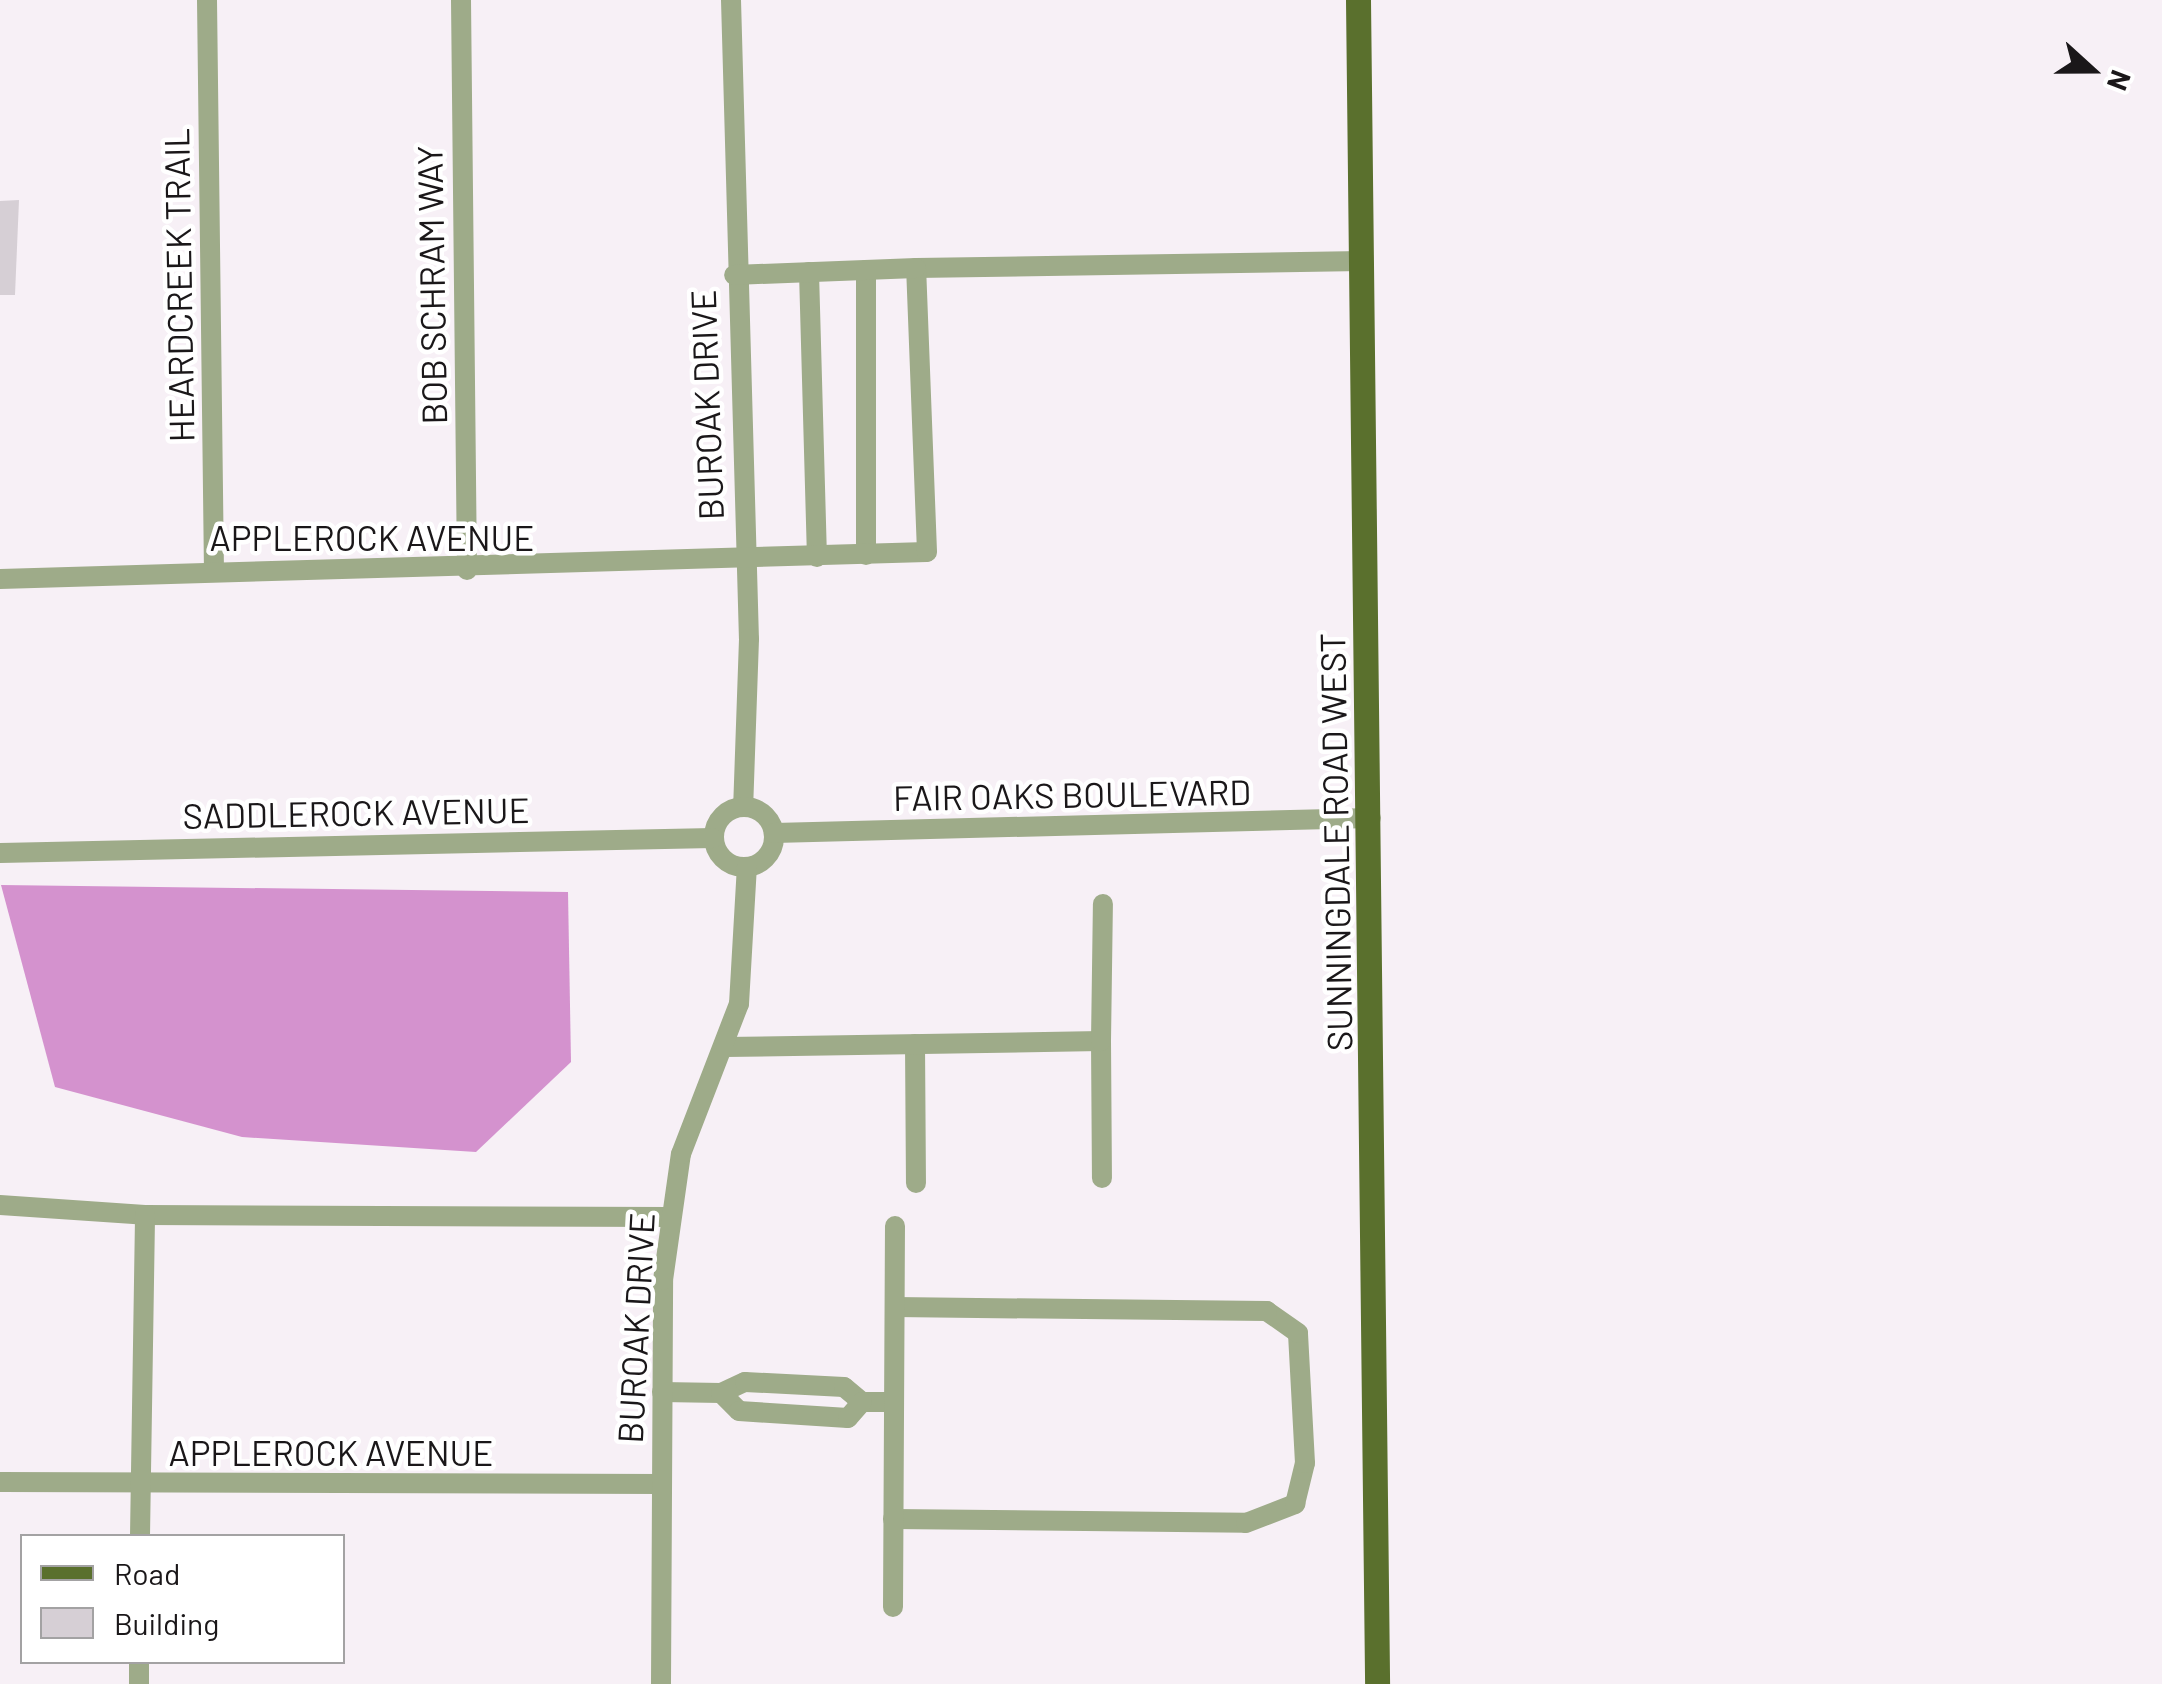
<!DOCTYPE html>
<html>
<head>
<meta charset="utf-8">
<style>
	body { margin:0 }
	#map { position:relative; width:2162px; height:1684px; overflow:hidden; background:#f7f0f6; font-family:Barlow,sans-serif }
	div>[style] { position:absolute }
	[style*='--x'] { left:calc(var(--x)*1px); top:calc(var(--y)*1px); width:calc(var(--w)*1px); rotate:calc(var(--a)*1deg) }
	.forest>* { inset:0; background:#d492ce }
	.building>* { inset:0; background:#d6cfd5 }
	.minor>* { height:20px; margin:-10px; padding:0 10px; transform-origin:10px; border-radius:10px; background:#9eab89 }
	.minor>.ring { margin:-10px; padding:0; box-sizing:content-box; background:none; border:20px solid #9eab89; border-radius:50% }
	.major>* { height:25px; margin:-12.5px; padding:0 12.5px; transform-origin:12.5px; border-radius:12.5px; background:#5a702d }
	span { translate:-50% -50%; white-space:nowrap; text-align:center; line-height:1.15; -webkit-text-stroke:9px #fff; paint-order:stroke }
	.street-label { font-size:35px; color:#1a1719 }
	.legend { position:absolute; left:20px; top:1534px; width:325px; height:130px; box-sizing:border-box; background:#fff; border:2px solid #a3a2a3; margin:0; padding:12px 18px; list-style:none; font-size:30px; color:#1a1719 }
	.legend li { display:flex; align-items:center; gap:20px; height:50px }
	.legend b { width:50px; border:2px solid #a3a2a3 }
	.north { position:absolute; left:2042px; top:20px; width:100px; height:100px; -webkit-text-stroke:8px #fff; paint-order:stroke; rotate:111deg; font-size:28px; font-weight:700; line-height:40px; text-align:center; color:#1a1719 }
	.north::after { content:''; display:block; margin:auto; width:35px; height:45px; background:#1a1719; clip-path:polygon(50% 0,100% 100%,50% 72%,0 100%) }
</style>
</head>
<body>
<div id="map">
	<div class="forest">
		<i style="clip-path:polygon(1px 885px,568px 892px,571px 1062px,476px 1152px,242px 1137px,55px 1087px)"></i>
	</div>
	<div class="building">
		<i style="clip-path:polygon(19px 200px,15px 295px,0 295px,0 201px)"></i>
	</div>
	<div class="minor">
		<i style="--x:207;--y:0;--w:570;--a:89.3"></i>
		<i style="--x:461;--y:0;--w:570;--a:89.4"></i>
		<i style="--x:731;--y:0;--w:639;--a:88.39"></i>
		<i style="--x:749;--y:639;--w:168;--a:92"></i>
		<i style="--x:916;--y:268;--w:446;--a:-0.9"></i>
		<i style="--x:866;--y:270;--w:285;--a:90"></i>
		<i style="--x:809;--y:272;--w:285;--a:88.4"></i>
		<i style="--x:0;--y:579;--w:927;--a:-1.67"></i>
		<i style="--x:927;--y:552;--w:284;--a:-92.2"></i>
		<i style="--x:916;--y:268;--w:182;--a:177.8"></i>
		<i class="ring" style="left:714px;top:807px;width:40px;height:40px"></i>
		<i style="--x:774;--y:833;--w:597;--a:-1.44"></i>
		<i style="--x:0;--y:853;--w:713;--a:-1.21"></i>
		<i style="--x:1101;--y:1041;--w:137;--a:89.6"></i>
		<i style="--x:915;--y:1044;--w:139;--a:89.6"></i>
		<i style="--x:725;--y:1047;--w:376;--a:-0.9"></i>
		<i style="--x:1101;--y:1041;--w:137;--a:-89.2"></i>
		<i style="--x:0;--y:1205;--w:145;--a:3.9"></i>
		<i style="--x:145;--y:1215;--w:525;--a:0.22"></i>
		<i style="--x:662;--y:1392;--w:59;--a:1"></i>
		<i style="--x:721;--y:1393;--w:26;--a:-25"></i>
		<i style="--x:745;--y:1382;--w:99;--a:2.9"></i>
		<i style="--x:844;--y:1387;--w:23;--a:40"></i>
		<i style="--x:862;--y:1402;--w:32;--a:0"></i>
		<i style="--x:721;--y:1393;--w:25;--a:45"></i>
		<i style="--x:739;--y:1411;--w:109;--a:3.7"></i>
		<i style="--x:848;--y:1418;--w:21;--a:-49"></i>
		<i style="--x:0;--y:1482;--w:661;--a:0.17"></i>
		<i style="--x:893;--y:1519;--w:353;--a:0.6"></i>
		<i style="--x:1246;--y:1523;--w:53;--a:-21.2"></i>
		<i style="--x:1295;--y:1504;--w:42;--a:-76.3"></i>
		<i style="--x:1305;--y:1463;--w:130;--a:-93.1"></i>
		<i style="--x:1298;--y:1333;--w:38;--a:-145"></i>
		<i style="--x:1267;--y:1311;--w:372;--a:-179.4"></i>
		<i style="--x:140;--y:1536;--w:321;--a:-89.1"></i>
		<i style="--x:893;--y:1607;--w:381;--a:-89.7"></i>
		<i style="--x:139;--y:1684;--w:22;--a:-90"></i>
		<i style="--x:661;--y:1684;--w:404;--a:-89.7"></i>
		<i style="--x:663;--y:1280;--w:127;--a:-81.9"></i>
		<i style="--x:681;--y:1154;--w:161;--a:-68.9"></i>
		<i style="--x:739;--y:1004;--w:137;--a:-86.7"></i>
	</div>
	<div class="major">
		<i style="--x:1358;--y:0;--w:1684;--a:89.35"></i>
	</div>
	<div class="street-label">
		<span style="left:178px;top:285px;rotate:-91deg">HEARDCREEK TRAIL</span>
		<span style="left:431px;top:285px;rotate:-91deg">BOB SCHRAM WAY</span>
		<span style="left:706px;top:405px;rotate:-92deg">BUROAK DRIVE</span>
		<span style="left:372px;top:537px">APPLEROCK AVENUE</span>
		<span style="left:1072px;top:794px;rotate:-1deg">FAIR OAKS BOULEVARD</span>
		<span style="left:356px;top:812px;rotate:-1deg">SADDLEROCK AVENUE</span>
		<span style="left:1335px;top:842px;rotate:-91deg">SUNNINGDALE ROAD WEST</span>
		<span style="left:635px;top:1328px;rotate:-87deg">BUROAK DRIVE</span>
		<span style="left:331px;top:1452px">APPLEROCK AVENUE</span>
	</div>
	<ul class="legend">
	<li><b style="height:12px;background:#5a702d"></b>Road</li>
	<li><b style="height:28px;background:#d6cfd5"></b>Building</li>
	</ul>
	<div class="north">N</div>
</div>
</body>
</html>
